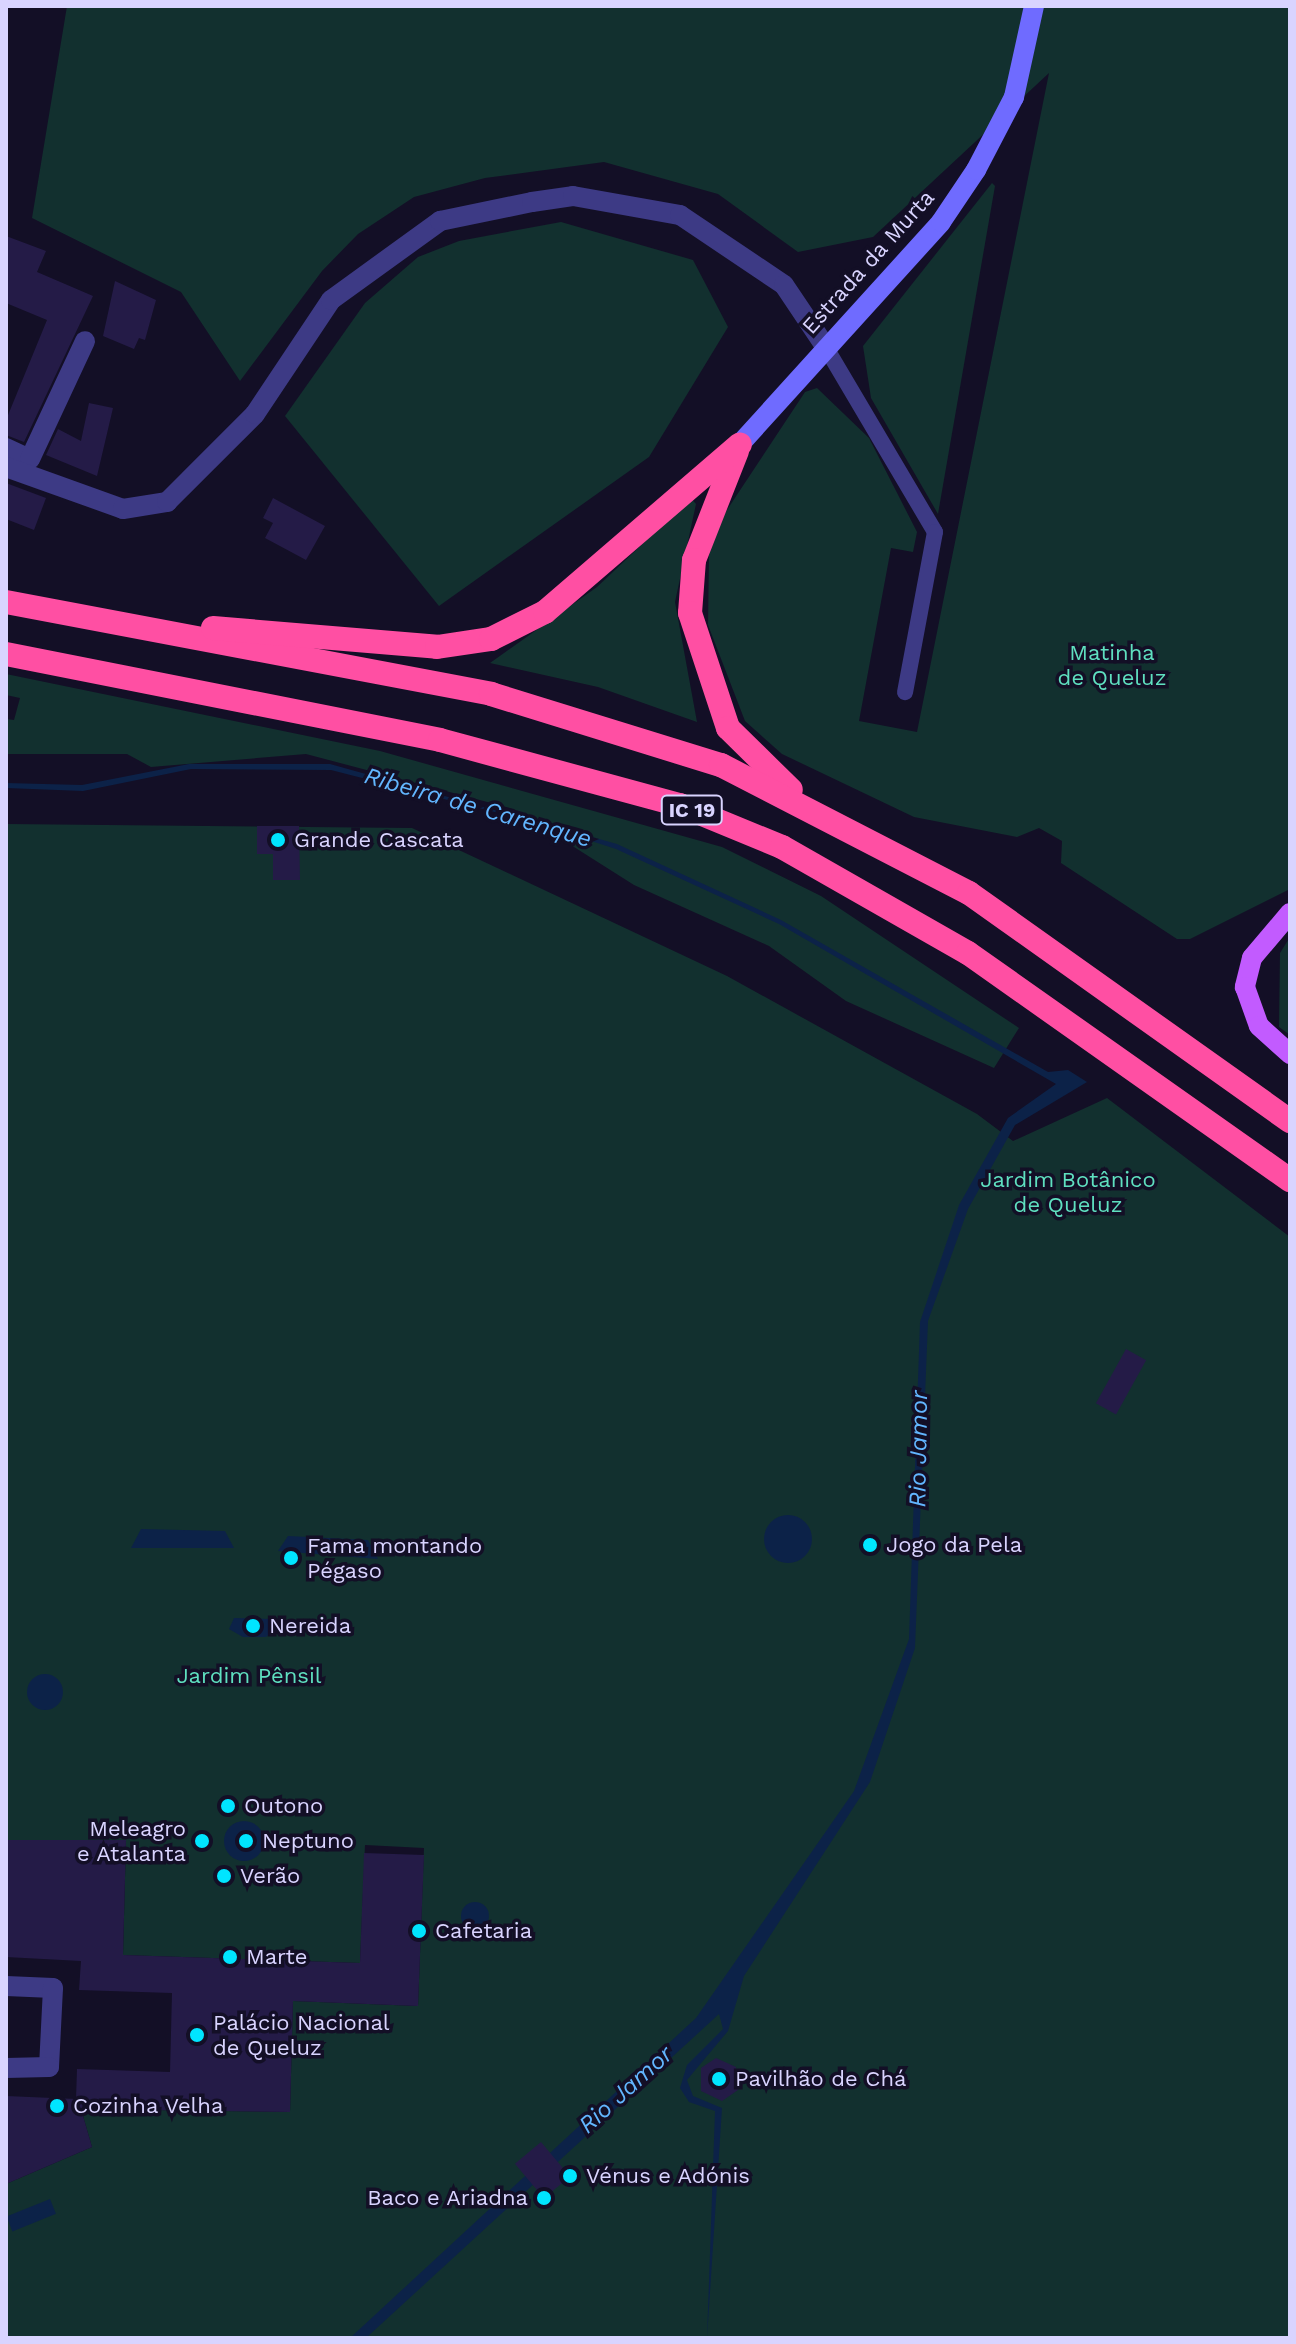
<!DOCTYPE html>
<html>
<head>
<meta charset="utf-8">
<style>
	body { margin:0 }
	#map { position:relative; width:1296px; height:2344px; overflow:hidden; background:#130f26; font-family:"Work Sans",sans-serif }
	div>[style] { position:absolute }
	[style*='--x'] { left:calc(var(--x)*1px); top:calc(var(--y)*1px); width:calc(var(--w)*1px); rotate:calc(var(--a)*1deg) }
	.green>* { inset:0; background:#12302f }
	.water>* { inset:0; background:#0c2248; transform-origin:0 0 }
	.round { border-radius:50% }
	.building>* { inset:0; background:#241b47; transform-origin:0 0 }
	.lane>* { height:16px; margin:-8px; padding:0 8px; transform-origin:8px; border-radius:8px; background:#3d3a85 }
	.street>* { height:20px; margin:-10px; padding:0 10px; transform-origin:10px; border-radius:10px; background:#3d3a85 }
	.secondary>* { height:20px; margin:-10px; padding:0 10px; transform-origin:10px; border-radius:10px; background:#6f6bff }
	.primary>* { height:20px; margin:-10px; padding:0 10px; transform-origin:10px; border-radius:10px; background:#c25bff }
	.highway>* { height:24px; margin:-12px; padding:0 12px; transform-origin:12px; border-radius:12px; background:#ff4fa3 }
	.dots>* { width:22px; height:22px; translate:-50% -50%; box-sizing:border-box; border:4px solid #130f26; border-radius:50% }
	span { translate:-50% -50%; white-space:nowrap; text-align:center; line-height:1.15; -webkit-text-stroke:7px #130f26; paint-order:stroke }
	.shield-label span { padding:2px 6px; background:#130f26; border:2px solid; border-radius:6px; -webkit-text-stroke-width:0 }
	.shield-label { font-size:20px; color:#d9d4ff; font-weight:700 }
	.street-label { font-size:22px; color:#d9d4ff }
	.park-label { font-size:22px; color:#5fe0c0 }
	.poi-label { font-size:22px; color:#d9d4ff }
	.left { translate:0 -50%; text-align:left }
	.right { translate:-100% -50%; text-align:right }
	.water-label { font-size:24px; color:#62b6ff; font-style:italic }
	.frame { position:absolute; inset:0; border:8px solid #d9d4ff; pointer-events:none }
</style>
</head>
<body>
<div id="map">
	<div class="green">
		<i style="clip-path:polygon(67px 6px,1290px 6px,1290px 889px,1190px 939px,1177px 939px,1061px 863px,1062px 841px,1039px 828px,1017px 837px,914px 817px,782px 754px,745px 721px,708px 625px,709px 555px,719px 522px,805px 392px,817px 388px,869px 438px,917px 532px,913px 552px,891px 548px,859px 721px,917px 732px,1049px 73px,873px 237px,798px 252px,718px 194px,604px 162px,485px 178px,414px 197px,358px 234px,322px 271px,240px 381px,181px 292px,32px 218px)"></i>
		<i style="clip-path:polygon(992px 183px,995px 186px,938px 514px,871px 398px,863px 346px)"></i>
		<i style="clip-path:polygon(561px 222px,693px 260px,728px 327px,649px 457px,439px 606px,285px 416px,365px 303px,418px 257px,459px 241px)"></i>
		<i style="clip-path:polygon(691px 498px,696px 504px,675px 602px,697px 722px,598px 687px,490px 663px,597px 587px)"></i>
		<i style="clip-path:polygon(6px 674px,380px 751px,722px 847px,821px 896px,1019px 1028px,994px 1068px,846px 1001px,769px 946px,634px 885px,514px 809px,306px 754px,151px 767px,127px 754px,6px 754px,6px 719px,14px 720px,20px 698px,6px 695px)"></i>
		<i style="clip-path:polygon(6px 824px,412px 828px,727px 976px,977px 1114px,1013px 1141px,1107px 1098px,1290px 1237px,1290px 2338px,6px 2338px,6px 2184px,92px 2147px,81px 2109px,290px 2112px,293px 2001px,418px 2006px,424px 1848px,365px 1845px,360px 1963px,123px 1955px,126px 1840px,6px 1840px)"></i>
		<i style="clip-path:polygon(1290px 937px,1290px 1035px,1279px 1027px,1280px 953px)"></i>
	</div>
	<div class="water">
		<i style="clip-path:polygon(189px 764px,330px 764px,617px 844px,781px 920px,1048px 1072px,1068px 1070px,1087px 1082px,1015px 1125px,968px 1209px,928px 1321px,915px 1648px,870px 1782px,744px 1976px,728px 2031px,687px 2080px,693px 2096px,722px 2108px,707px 2338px,715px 2111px,689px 2102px,680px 2088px,687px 2065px,723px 2029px,719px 2014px,366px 2338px,350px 2338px,696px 2018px,854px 1791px,909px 1639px,920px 1322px,959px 1205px,1008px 1118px,1056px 1084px,779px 924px,616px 849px,526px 820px,331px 770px,191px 769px,83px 791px,6px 788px,6px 783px,82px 785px)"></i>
		<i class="round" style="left:764px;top:1515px;width:48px;height:48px"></i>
		<i style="clip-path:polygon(141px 1529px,225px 1531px,234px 1548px,131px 1548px)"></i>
		<i style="clip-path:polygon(288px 1536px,368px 1540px,378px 1559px,278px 1551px)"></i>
		<i style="clip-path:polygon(234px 1618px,271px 1619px,275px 1629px,266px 1637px,243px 1637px,229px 1629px)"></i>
		<i class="round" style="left:27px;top:1674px;width:36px;height:36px"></i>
		<i class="round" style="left:224px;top:1821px;width:40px;height:40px"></i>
		<i class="round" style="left:461px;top:1902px;width:28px;height:28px"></i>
		<i style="left:50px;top:2199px;width:16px;height:47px;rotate:68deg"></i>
	</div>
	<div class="building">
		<i style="clip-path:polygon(6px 236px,46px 251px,37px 272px,93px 296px,24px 442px,6px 435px,6px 420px,47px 320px,6px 303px)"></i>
		<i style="clip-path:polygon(115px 281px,156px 300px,145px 340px,139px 338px,134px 349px,103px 336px)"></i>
		<i style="clip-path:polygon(89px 403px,113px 408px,97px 476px,46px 455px,58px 429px,81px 441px)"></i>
		<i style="clip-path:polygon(6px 483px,46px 498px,34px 530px,6px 519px)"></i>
		<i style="clip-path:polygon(273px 498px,325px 526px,306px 560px,265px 538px,273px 523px,263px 518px)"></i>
		<i style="clip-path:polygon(257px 826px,299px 826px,300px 880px,273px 880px,273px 854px,257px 854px)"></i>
		<i style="left:1126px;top:1349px;width:23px;height:62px;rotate:29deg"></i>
		<i style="clip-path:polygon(6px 1840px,126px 1840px,123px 1955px,360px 1963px,364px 1853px,424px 1855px,418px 2006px,293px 2001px,290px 2112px,81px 2109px,92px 2147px,6px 2184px,6px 2096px,76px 2099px,77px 2069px,170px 2072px,172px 1993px,79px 1990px,81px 1961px,6px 1957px)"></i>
		<i style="clip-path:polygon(716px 2058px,736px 2067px,738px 2090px,722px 2101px,701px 2091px,701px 2068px)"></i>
		<i style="left:541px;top:2142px;width:45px;height:34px;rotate:50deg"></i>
	</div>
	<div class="lane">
		<i style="--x:825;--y:346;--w:216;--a:59.4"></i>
		<i style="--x:935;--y:532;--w:163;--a:100.6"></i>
	</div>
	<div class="street">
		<i style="--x:6;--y:448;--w:26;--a:25"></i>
		<i style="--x:30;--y:459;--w:130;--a:-65"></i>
		<i style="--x:6;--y:467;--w:124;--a:19.7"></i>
		<i style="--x:123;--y:509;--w:45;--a:-9"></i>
		<i style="--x:167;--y:502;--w:124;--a:-45"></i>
		<i style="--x:255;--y:414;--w:137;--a:-56.3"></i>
		<i style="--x:331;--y:300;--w:135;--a:-35.9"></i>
		<i style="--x:440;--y:221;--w:94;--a:-11.7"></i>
		<i style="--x:532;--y:202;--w:41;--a:-8.3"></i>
		<i style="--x:573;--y:196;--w:109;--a:10.1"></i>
		<i style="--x:680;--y:215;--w:125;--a:33.9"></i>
		<i style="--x:784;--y:285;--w:73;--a:56.1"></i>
		<i style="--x:6;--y:1986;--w:47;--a:2.4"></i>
		<i style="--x:53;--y:1988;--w:79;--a:92.9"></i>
		<i style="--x:49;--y:2067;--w:43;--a:178.7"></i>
	</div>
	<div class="secondary">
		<i style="--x:740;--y:444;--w:299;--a:-47.8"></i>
		<i style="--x:941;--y:222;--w:63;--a:-56.1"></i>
		<i style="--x:976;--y:170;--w:82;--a:-62.5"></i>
		<i style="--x:1014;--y:97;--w:93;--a:-77.6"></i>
	</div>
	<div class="primary">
		<i style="--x:1290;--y:913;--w:59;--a:130.2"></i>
		<i style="--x:1252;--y:958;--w:30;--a:104"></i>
		<i style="--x:1245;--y:987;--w:41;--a:70.3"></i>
		<i style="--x:1259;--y:1026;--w:42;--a:42.1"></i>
	</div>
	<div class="highway">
		<i style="--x:737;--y:451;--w:117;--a:111.5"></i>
		<i style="--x:694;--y:560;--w:53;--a:94.3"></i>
		<i style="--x:690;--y:613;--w:121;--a:71.7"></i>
		<i style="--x:728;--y:728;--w:88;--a:44.5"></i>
		<i style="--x:6;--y:602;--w:494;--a:10.7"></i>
		<i style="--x:491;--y:694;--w:241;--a:17.2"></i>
		<i style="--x:721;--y:765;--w:279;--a:27.3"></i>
		<i style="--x:969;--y:893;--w:394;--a:35.4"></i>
		<i style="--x:213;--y:628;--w:225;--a:4.8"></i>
		<i style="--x:437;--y:647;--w:55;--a:-8.4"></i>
		<i style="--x:491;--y:639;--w:60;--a:-26.6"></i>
		<i style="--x:545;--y:612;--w:257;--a:-40.7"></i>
		<i style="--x:6;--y:654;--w:442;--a:11.2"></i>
		<i style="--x:440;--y:740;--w:249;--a:15.2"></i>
		<i style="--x:680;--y:805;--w:110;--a:22.4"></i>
		<i style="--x:782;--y:847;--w:214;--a:29.7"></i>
		<i style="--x:968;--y:953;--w:394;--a:35.2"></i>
	</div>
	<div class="dots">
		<i style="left:278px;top:840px;background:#00e5ff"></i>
		<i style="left:870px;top:1545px;background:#00e5ff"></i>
		<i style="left:291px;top:1558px;background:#00e5ff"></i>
		<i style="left:253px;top:1626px;background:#00e5ff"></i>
		<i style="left:228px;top:1806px;background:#00e5ff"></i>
		<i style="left:202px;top:1841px;background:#00e5ff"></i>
		<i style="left:246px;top:1841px;background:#00e5ff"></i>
		<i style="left:224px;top:1876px;background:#00e5ff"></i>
		<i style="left:419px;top:1931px;background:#00e5ff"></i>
		<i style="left:230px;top:1957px;background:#00e5ff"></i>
		<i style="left:197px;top:2035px;background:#00e5ff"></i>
		<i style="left:719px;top:2079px;background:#00e5ff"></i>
		<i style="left:57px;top:2106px;background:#00e5ff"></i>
		<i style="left:570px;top:2176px;background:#00e5ff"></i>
		<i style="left:544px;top:2198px;background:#00e5ff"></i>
	</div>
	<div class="shield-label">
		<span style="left:692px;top:810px">IC 19</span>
	</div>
	<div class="street-label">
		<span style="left:868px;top:262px;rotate:-48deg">Estrada da Murta</span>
	</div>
	<div class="park-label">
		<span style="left:1112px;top:665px">Matinha<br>de Queluz</span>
		<span style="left:1068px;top:1192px">Jardim Botânico<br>de Queluz</span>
		<span style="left:249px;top:1676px">Jardim Pênsil</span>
	</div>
	<div class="poi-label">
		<span class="left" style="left:294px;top:840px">Grande Cascata</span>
		<span class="left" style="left:307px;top:1558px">Fama montando<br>Pégaso</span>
		<span class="left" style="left:886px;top:1545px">Jogo da Pela</span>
		<span class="left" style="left:269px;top:1626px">Nereida</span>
		<span class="left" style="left:244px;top:1806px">Outono</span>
		<span class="right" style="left:186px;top:1841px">Meleagro<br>e Atalanta</span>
		<span class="left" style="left:262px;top:1841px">Neptuno</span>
		<span class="left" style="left:240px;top:1876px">Verão</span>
		<span class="left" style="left:435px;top:1931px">Cafetaria</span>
		<span class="left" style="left:246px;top:1957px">Marte</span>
		<span class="left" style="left:213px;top:2035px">Palácio Nacional<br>de Queluz</span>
		<span class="left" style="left:735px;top:2079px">Pavilhão de Chá</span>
		<span class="left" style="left:73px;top:2106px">Cozinha Velha</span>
		<span class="left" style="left:586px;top:2176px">Vénus e Adónis</span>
		<span class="right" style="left:528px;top:2198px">Baco e Ariadna</span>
	</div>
	<div class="water-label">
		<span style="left:478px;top:808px;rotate:16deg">Ribeira de Carenque</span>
		<span style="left:919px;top:1449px;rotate:-89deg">Rio Jamor</span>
		<span style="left:626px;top:2090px;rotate:-42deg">Rio Jamor</span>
	</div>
	<div class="frame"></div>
</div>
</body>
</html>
